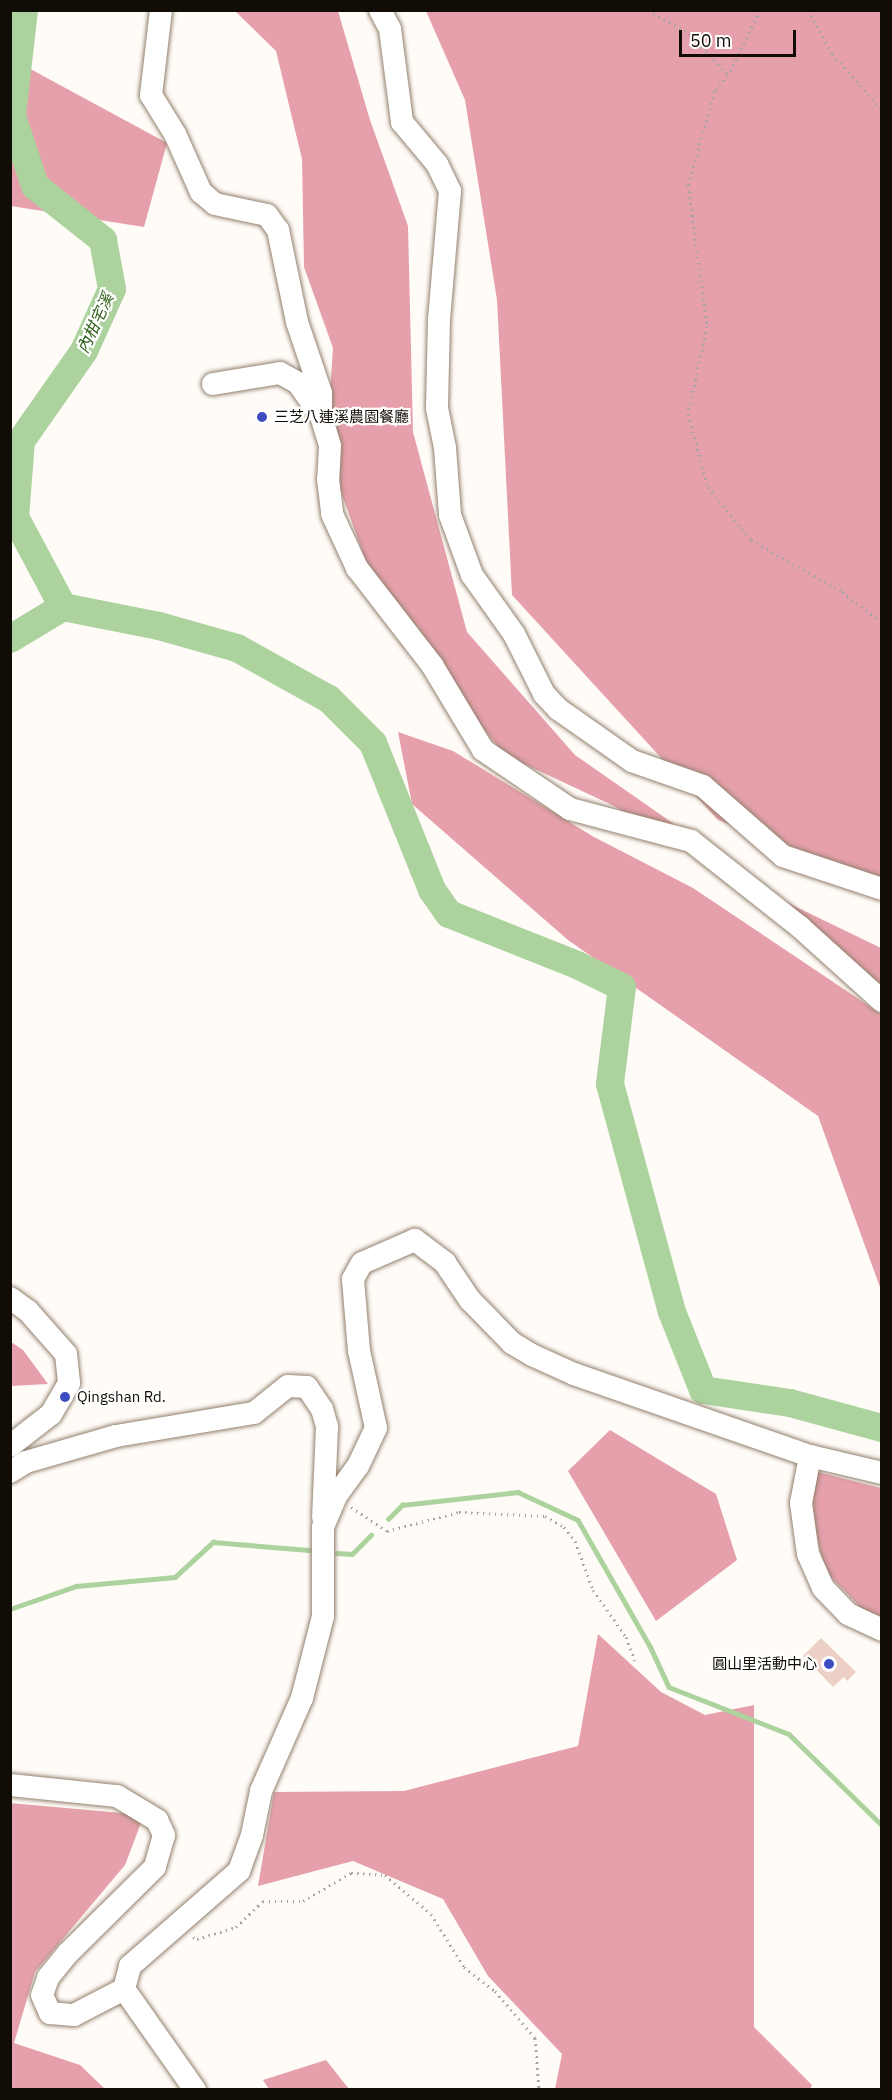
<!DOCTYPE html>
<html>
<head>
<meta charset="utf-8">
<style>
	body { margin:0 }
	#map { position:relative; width:892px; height:2100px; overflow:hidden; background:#fffbf7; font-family:"IBM Plex Sans","Noto Sans TC",sans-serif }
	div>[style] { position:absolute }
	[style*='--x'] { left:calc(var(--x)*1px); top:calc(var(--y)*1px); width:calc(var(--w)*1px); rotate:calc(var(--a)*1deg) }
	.forest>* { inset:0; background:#e5a0ab }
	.stream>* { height:4.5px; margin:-2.25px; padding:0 2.25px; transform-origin:2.25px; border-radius:2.25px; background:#acd39e }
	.river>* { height:28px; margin:-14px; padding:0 14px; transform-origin:14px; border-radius:14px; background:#acd39e }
	.building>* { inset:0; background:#edd0c5 }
	.path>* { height:3px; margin-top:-1.5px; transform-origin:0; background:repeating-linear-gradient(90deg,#a8a49f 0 1.5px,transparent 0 6px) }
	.roads { filter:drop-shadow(0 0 2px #92816d) drop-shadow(0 0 2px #92816d) }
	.minor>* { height:22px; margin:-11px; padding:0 11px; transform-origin:11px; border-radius:11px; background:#fff }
	.dots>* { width:16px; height:16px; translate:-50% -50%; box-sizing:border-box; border:3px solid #fff; border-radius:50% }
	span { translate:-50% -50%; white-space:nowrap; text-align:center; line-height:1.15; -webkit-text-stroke:4.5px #fff; paint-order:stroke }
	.poi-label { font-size:15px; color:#110c05 }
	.left { translate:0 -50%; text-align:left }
	.right { translate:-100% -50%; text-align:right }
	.water-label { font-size:16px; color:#30611b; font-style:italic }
	.frame { position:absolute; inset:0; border:12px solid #110c05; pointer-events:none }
	.scale { position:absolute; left:679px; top:30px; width:117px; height:27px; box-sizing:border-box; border:3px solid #110c05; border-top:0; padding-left:8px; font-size:18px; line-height:21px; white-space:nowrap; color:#110c05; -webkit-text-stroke:4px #fff; paint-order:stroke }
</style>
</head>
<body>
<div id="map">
	<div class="forest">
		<i style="clip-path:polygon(11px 10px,29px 11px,11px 43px,10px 11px)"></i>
		<i style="clip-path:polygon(235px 11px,338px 11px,370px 120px,408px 226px,413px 432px,467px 632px,575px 755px,786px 902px,881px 948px,881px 992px,799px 918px,614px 806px,505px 755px,383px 609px,326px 450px,333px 348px,304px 267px,302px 159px,276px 51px)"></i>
		<i style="clip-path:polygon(426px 11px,881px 11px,881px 891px,845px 868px,718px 820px,512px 595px,497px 300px,465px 100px)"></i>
		<i style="clip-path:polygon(10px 58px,167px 143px,144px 227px,11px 206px)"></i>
		<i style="clip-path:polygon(398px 732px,453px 751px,594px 837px,693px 888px,881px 1014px,881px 1290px,818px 1116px,568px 940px,412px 804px)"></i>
		<i style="clip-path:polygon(11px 1342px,23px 1350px,48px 1384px,11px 1386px)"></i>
		<i style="clip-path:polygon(610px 1430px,716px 1494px,737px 1560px,656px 1621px,568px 1471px)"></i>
		<i style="clip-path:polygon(814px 1471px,881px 1488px,881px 1618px,862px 1609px,825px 1571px,812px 1516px)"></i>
		<i style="clip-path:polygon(598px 1634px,661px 1692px,705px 1715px,754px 1705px,754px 2027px,812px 2085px,810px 2089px,555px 2089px,562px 2054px,488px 1976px,443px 1899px,353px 1861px,258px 1886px,274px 1792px,404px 1791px,578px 1746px)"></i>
		<i style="clip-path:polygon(10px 1803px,144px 1815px,125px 1865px,35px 1972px,14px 2043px,80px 2065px,105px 2089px,11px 2089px)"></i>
		<i style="clip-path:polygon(326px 2060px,349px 2089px,269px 2089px,263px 2080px)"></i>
	</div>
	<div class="stream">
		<i style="--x:388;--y:1519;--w:20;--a:-45"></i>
		<i style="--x:402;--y:1505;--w:117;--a:-6.4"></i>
		<i style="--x:518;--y:1492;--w:66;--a:25"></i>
		<i style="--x:578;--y:1520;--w:145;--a:60.3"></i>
		<i style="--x:650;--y:1646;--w:45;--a:65.1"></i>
		<i style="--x:669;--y:1687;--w:129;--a:21.4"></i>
		<i style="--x:789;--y:1734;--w:130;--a:44.4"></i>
		<i style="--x:337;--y:1553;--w:15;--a:4"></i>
		<i style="--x:352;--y:1554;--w:27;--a:-45"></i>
		<i style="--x:10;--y:1609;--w:70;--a:-19.2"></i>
		<i style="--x:76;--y:1586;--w:99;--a:-5.2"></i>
		<i style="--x:175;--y:1577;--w:52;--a:-42.6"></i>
		<i style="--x:213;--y:1542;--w:96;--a:4.8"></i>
	</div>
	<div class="river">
		<i style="--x:24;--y:10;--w:107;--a:96.5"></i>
		<i style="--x:12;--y:116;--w:74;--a:71.8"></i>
		<i style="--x:35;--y:186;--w:87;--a:38.5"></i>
		<i style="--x:103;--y:240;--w:50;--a:79.6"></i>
		<i style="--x:112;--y:289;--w:68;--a:114.3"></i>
		<i style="--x:84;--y:351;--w:110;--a:125"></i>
		<i style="--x:21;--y:441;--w:76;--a:94.5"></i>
		<i style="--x:15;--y:517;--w:102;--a:61.9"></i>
		<i style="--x:10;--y:639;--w:62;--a:-31.1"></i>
		<i style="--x:63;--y:607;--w:98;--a:11.2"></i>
		<i style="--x:159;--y:626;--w:81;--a:15.8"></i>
		<i style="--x:237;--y:648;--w:105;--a:29"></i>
		<i style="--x:329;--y:699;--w:62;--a:45"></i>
		<i style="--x:373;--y:743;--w:158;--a:68.1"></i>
		<i style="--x:432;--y:890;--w:29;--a:55"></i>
		<i style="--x:449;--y:914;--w:138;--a:21.7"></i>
		<i style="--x:577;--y:965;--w:50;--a:26.1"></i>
		<i style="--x:622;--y:987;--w:98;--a:97.1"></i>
		<i style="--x:610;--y:1084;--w:236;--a:74.8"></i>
		<i style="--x:672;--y:1312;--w:84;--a:68.3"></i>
		<i style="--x:703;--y:1390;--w:88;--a:8.5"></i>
		<i style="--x:790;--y:1403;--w:95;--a:15.2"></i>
	</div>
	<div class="building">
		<i style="clip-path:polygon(821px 1638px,856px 1672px,847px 1681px,844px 1677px,833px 1687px,803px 1656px)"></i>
	</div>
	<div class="path">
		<i style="--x:648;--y:10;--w:47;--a:29.3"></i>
		<i style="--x:689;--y:33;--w:57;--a:47.1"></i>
		<i style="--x:760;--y:10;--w:72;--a:116.2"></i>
		<i style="--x:728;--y:75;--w:21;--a:129"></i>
		<i style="--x:715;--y:91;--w:98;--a:106"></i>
		<i style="--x:688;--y:185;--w:142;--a:82.3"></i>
		<i style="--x:707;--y:326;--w:90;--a:102.2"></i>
		<i style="--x:688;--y:414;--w:76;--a:74.7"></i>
		<i style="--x:708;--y:487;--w:68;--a:50.9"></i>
		<i style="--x:751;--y:540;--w:105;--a:29.7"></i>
		<i style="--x:842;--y:592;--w:50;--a:36.9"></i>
		<i style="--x:808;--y:10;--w:50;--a:61.4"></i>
		<i style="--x:832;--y:54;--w:75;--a:48.2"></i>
		<i style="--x:351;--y:1507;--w:43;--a:33.7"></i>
		<i style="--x:387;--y:1531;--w:74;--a:-14.8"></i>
		<i style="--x:459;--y:1512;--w:86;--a:2.7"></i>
		<i style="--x:545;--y:1516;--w:22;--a:30"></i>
		<i style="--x:564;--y:1527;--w:18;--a:52"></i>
		<i style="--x:575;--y:1541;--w:52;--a:69.8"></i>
		<i style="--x:593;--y:1590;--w:57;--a:54.9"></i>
		<i style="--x:626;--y:1637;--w:25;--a:69"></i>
		<i style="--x:193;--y:1937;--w:4;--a:27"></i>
		<i style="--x:197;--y:1939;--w:41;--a:-17.1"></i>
		<i style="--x:236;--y:1927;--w:37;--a:-44"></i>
		<i style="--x:263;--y:1901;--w:40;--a:0"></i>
		<i style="--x:303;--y:1901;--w:56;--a:-30.3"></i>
		<i style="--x:351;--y:1873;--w:34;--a:3"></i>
		<i style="--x:385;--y:1875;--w:60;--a:40.3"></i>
		<i style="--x:431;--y:1914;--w:62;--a:58.1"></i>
		<i style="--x:464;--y:1967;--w:39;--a:38"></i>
		<i style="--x:495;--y:1991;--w:62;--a:49.6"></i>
		<i style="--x:535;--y:2038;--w:52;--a:85.6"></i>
	</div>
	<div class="roads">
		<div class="minor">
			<i style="--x:161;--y:10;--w:86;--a:96.7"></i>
			<i style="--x:151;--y:95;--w:46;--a:58.4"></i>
			<i style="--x:175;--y:134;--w:64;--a:65.9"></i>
			<i style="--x:201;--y:192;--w:18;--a:41"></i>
			<i style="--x:215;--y:204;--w:53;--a:11.9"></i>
			<i style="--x:267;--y:215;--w:19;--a:54"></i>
			<i style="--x:278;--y:230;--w:94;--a:78.3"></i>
			<i style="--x:297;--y:322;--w:75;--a:71.3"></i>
			<i style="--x:321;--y:393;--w:23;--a:90"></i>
			<i style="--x:321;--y:416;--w:31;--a:73"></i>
			<i style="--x:330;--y:446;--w:33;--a:93"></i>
			<i style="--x:328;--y:479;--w:35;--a:83"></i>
			<i style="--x:332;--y:514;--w:60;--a:65.2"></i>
			<i style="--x:357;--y:568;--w:123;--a:52.3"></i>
			<i style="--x:432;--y:665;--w:99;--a:59"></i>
			<i style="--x:483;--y:750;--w:105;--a:34.1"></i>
			<i style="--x:570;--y:809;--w:125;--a:14.8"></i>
			<i style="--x:691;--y:841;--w:139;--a:38.3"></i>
			<i style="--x:800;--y:927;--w:110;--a:42.1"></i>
			<i style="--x:380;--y:10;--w:21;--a:62"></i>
			<i style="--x:390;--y:29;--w:94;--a:82.6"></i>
			<i style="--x:402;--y:122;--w:55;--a:50.2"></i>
			<i style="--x:437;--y:164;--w:30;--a:64"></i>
			<i style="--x:450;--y:191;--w:128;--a:94.9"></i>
			<i style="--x:439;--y:319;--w:89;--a:91.3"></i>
			<i style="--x:437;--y:408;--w:41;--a:78.7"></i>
			<i style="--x:445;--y:448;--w:67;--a:85.7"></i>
			<i style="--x:450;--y:515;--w:64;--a:69.9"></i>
			<i style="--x:472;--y:575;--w:72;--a:54.6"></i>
			<i style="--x:514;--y:634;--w:67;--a:63.4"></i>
			<i style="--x:544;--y:694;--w:21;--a:47"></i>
			<i style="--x:558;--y:709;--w:90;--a:35.1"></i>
			<i style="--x:632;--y:761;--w:75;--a:19.4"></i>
			<i style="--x:703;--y:786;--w:106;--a:41.2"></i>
			<i style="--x:783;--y:856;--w:104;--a:18.4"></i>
			<i style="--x:213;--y:384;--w:68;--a:-9.3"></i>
			<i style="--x:280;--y:373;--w:21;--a:29"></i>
			<i style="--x:298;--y:383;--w:38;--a:55"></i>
			<i style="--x:10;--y:1298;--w:22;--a:36"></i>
			<i style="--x:28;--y:1311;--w:57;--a:48.5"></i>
			<i style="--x:66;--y:1354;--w:29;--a:84"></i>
			<i style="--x:69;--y:1383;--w:36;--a:120"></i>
			<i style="--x:51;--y:1414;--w:52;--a:142"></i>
			<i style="--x:810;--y:1456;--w:48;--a:100.8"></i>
			<i style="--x:801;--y:1503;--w:51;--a:82.2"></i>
			<i style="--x:808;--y:1554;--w:37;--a:66"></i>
			<i style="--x:823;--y:1588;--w:36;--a:46"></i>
			<i style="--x:848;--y:1614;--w:38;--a:25"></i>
			<i style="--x:10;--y:1472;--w:19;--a:-32"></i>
			<i style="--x:26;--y:1462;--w:94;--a:-16.1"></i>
			<i style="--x:116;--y:1436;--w:140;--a:-9.5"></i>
			<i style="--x:254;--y:1413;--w:43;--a:-38.5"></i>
			<i style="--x:288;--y:1386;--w:19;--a:3"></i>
			<i style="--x:307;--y:1387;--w:27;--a:56"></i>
			<i style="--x:322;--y:1409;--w:19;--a:74"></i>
			<i style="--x:327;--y:1427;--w:90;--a:92.5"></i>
			<i style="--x:10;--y:1785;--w:108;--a:5.9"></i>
			<i style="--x:117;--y:1796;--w:47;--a:31"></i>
			<i style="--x:157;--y:1820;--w:17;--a:65"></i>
			<i style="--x:164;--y:1835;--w:33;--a:106"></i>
			<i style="--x:155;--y:1867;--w:122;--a:135.3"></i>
			<i style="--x:68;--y:1953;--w:32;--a:129"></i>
			<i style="--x:48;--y:1978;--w:18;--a:109"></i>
			<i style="--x:42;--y:1995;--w:20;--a:66"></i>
			<i style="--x:50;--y:2013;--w:24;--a:5"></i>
			<i style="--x:74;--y:2015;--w:56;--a:-27.5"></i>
			<i style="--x:195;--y:2090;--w:123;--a:-125.1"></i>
			<i style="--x:124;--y:1989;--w:24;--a:-75"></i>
			<i style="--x:130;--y:1966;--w:145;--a:-41.1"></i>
			<i style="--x:239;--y:1871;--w:38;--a:-70"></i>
			<i style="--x:252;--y:1835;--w:45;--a:-78.4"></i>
			<i style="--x:261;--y:1791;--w:102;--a:-66.2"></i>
			<i style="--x:302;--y:1698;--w:85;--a:-75.6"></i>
			<i style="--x:323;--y:1616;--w:89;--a:-90"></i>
			<i style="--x:323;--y:1527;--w:34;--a:-67"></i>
			<i style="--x:336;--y:1496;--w:37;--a:-54"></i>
			<i style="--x:358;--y:1466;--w:42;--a:-64.7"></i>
			<i style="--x:376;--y:1428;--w:79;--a:-102.4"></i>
			<i style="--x:359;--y:1351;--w:72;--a:-94.8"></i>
			<i style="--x:353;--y:1279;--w:18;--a:-61"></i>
			<i style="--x:362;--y:1263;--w:58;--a:-23.5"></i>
			<i style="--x:415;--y:1240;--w:38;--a:37"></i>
			<i style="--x:445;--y:1263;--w:45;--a:56"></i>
			<i style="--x:470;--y:1300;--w:60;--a:45.7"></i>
			<i style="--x:512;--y:1343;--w:23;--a:31"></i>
			<i style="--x:532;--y:1355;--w:46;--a:24.3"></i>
			<i style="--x:574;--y:1374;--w:250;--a:19.2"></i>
			<i style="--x:810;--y:1456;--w:74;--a:13.3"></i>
		</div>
	</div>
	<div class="dots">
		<i style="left:262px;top:417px;background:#3d4dc1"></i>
		<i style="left:65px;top:1397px;background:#3d4dc1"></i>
		<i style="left:829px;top:1664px;background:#3d4dc1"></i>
	</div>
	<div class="poi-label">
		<span class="left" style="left:274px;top:417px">三芝八連溪農園餐廳</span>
		<span class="left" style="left:77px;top:1397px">Qingshan Rd.</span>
		<span class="right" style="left:817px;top:1664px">圓山里活動中心</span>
	</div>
	<div class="water-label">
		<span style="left:95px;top:323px;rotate:-65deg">內柑宅溪</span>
	</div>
	<div class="frame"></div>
	<div class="scale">50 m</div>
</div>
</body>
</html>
